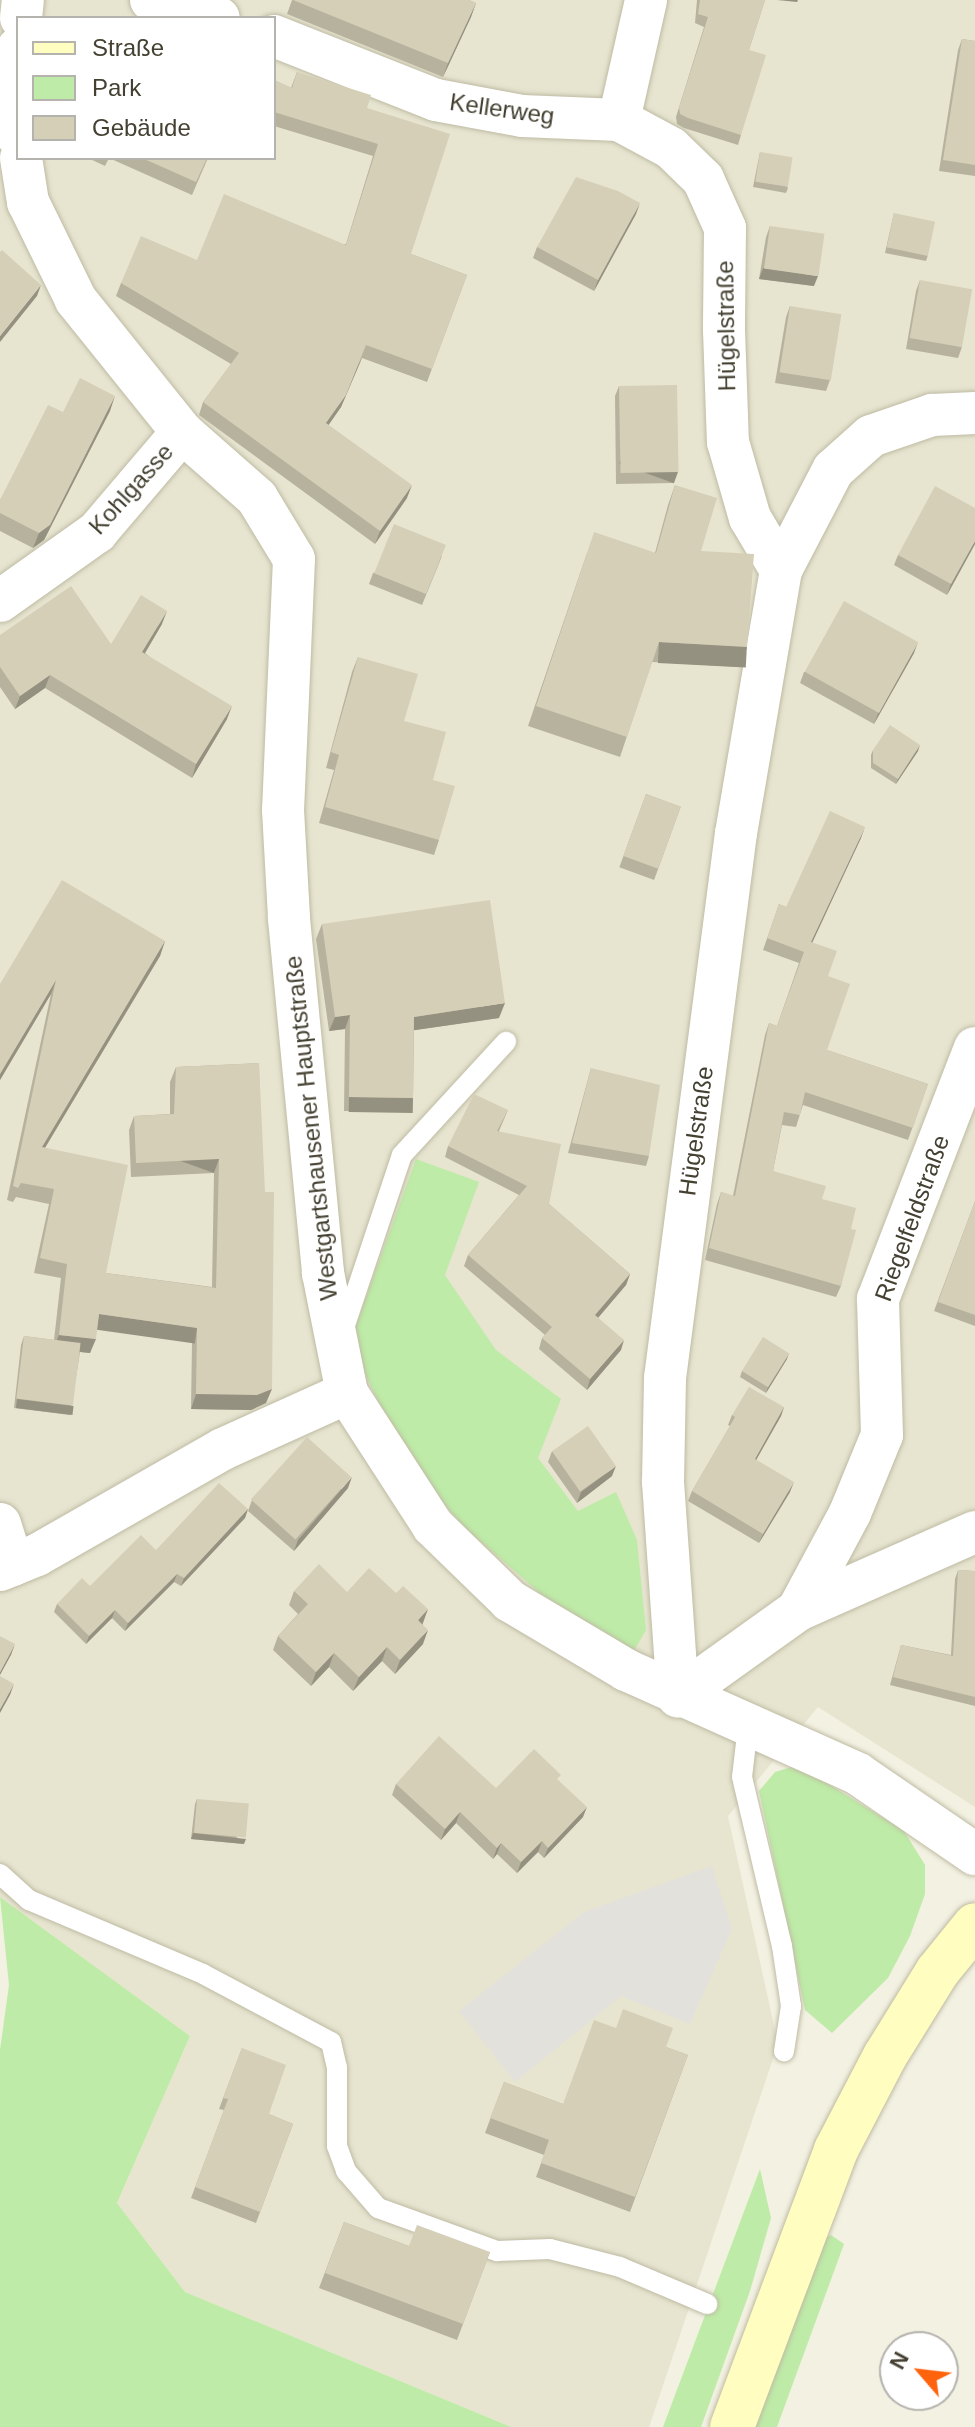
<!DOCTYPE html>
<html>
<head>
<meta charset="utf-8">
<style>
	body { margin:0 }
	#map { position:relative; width:975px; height:2427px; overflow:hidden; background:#f3f1e2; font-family:Helvetica,sans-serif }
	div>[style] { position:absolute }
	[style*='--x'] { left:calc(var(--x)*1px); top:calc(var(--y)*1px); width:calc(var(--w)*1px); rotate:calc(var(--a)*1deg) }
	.residential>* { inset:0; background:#e7e5d0 }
	.green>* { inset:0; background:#beeba7 }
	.parking>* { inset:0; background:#e2e1db }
	.roads { filter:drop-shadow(0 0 2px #bfbba4) drop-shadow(0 0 2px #bfbba4) }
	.lane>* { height:20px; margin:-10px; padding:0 10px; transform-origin:10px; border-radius:10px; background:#fff }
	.street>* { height:42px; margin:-21px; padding:0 21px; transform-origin:21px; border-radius:21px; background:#fff }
	.secondary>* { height:44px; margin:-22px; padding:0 22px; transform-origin:22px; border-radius:22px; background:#fffdc0 }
	.wall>* { inset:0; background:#b7b29d; transform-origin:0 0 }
	.shaded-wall>* { inset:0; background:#959180; transform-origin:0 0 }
	.building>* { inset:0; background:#d5cfb7; transform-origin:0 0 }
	span { translate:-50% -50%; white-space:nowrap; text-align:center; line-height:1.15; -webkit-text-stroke:7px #fff; paint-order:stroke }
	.street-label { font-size:24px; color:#454132 }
	.legend { position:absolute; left:16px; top:16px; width:260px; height:144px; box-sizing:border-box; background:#fff; border:2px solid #b5b3ad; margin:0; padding:10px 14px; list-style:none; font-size:24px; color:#454132 }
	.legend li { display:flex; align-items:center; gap:16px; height:40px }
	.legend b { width:40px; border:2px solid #b5b3ad }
	.north { position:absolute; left:879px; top:2331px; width:80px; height:80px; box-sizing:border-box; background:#fff; border:2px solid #b5b3ad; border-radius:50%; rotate:298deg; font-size:22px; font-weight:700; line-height:32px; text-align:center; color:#454132 }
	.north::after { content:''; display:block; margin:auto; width:28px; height:36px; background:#ff630d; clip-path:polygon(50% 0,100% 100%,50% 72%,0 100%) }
</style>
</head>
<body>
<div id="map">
	<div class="residential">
		<i style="clip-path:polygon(evenodd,0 0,975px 0,975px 1807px,818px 1707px,728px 1816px,778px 2044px,649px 2427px,511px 2427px,185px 2292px,117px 2203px,190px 2036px,0 1897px,0 0,18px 18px,274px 18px,274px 158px,18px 158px,18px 18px)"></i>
	</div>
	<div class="green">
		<i style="clip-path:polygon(416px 1159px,479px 1182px,445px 1275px,496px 1350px,561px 1399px,538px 1458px,578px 1511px,616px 1492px,637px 1540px,646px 1630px,634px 1651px,541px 1594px,462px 1525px,406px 1459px,364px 1372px,351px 1339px)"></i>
		<i style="clip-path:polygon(798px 1765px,904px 1831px,925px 1865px,925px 1894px,910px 1936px,888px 1978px,832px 2033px,805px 2010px,759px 1791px,775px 1772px)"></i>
		<i style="clip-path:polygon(0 1897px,190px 2036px,117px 2203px,185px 2292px,511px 2427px,0 2427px,0 2050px,9px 1985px)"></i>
		<i style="clip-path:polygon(760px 2169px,771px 2218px,750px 2291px,701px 2427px,663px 2427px)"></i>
		<i style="clip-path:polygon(831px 2235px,844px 2244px,777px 2427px,752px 2427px,823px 2239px)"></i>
	</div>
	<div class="parking">
		<i style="clip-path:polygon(712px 1866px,732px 1929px,690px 2024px,621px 1996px,515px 2082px,459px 2011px,584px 1912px)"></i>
	</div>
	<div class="roads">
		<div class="lane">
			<i style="--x:344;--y:1328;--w:182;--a:-71.5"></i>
			<i style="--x:402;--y:1155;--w:154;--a:-47.4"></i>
			<i style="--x:748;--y:1726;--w:51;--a:96.7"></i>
			<i style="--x:742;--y:1777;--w:174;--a:76.7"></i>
			<i style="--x:782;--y:1946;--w:61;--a:81.5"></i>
			<i style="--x:791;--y:2006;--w:46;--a:98.8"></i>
			<i style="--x:0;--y:1874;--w:39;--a:42"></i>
			<i style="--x:29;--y:1900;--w:189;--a:23"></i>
			<i style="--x:203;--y:1974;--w:145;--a:28"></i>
			<i style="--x:331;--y:2042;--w:26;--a:77"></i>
			<i style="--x:337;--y:2067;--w:79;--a:90"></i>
			<i style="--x:337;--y:2146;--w:27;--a:70"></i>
			<i style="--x:346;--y:2171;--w:49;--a:49.1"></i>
			<i style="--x:378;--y:2208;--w:127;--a:19.9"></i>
			<i style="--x:497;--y:2251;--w:53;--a:-2.2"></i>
			<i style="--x:550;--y:2249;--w:72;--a:14.4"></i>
			<i style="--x:620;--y:2267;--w:95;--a:23"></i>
		</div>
		<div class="street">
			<i style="--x:151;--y:0;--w:70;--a:14.8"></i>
			<i style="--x:21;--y:18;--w:18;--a:-84"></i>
			<i style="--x:274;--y:36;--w:174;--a:21.6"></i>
			<i style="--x:436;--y:100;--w:87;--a:10.5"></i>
			<i style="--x:522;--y:116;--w:97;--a:2.4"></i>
			<i style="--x:619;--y:120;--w:123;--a:-77.3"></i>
			<i style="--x:18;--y:48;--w:55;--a:95.2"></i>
			<i style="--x:13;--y:103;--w:34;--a:82"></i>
			<i style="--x:619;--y:120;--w:59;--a:28.3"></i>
			<i style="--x:671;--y:148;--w:45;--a:44.1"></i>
			<i style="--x:703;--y:179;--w:54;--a:65.8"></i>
			<i style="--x:725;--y:228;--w:102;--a:90.6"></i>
			<i style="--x:724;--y:330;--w:112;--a:88"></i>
			<i style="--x:728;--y:442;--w:79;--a:73.9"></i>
			<i style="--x:750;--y:518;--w:61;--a:59.2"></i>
			<i style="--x:781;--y:570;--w:267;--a:99.7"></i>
			<i style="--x:736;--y:833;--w:550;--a:97.42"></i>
			<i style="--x:665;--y:1378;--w:104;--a:91.1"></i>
			<i style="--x:663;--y:1482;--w:215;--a:86"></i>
			<i style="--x:21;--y:158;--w:45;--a:81"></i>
			<i style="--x:28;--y:202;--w:109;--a:63.9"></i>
			<i style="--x:76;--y:300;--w:169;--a:51.2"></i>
			<i style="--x:182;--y:432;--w:100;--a:41.3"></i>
			<i style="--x:257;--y:498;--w:71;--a:58.8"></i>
			<i style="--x:294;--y:559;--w:251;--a:92.5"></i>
			<i style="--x:283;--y:810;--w:109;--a:86.8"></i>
			<i style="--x:289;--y:919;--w:356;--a:84.5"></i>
			<i style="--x:323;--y:1273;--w:122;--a:78.7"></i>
			<i style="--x:347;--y:1393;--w:158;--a:57.1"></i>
			<i style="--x:433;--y:1526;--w:107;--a:44.2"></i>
			<i style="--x:510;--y:1601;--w:135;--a:30.7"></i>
			<i style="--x:626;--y:1670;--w:254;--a:24.1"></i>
			<i style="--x:858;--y:1774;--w:142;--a:34.4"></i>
			<i style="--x:781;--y:570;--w:113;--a:-62.5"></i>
			<i style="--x:833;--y:470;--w:51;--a:-41.8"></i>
			<i style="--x:871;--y:436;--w:65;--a:-19"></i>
			<i style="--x:932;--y:415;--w:43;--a:-2.7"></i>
			<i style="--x:0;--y:601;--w:119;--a:-35.4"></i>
			<i style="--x:97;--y:532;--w:131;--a:-49.6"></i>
			<i style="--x:0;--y:1524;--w:43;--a:72.4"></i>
			<i style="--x:0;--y:1570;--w:40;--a:-22"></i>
			<i style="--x:37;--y:1555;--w:214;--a:-29.7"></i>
			<i style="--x:223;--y:1449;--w:136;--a:-24.3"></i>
			<i style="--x:798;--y:1610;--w:193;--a:-23.8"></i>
			<i style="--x:678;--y:1696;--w:148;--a:-35.6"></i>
			<i style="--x:798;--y:1610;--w:110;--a:-61.8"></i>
			<i style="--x:850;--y:1513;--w:84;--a:-67.7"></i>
			<i style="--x:882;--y:1435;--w:136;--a:-91.7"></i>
			<i style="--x:878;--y:1299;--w:269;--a:-68.9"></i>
		</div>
		<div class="secondary">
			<i style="--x:732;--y:2427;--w:296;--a:-69.4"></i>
			<i style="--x:836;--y:2150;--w:106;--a:-62.5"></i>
			<i style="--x:885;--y:2056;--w:99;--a:-58.2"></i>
			<i style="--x:937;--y:1972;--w:60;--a:-51"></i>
		</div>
	</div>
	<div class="wall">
		<i style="clip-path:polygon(292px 0,469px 0,476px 3px,471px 17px,443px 77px,287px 14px)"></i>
		<i style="clip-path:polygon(697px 0,765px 0,749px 50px,741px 135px,738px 145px,684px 128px,677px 124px,676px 117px,704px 27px,695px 23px)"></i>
		<i style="clip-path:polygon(962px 39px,975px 41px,975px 176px,939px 171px,958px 50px)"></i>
		<i style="clip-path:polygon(297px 72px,367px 108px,411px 254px,467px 275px,427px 382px,362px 358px,341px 407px,328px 425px,407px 498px,375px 544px,199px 415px,203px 402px,231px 364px,116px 296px,121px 283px,197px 260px,346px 244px,373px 156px,274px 126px,274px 80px,291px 88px)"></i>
		<i style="clip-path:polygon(760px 152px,788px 188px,786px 193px,753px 187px)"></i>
		<i style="clip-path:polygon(88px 158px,109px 158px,105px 166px)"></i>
		<i style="clip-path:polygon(109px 158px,208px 158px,192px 195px)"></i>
		<i style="clip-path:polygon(894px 213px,928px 255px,926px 261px,885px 253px)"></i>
		<i style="clip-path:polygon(636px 214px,594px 291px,533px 258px,537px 247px)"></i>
		<i style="clip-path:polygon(770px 226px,814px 286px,759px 279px,766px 237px)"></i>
		<i style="clip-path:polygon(920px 280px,962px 347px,958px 358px,906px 349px,916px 291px)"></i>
		<i style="clip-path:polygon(790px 306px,830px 380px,826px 391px,775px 383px,786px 317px)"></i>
		<i style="clip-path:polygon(619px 386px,674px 483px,616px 484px,615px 396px)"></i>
		<i style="clip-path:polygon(110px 411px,44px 540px,33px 548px,0 531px,0 500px,63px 412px)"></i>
		<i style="clip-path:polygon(675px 485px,701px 551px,747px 647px,740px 667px,652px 662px,620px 757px,528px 726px,587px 553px,655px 553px,668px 505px)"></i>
		<i style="clip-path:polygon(975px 544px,947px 595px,894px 565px,898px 555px)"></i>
		<i style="clip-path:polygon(442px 556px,422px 605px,369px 584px,373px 573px)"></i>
		<i style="clip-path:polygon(162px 624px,145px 653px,227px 719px,192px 778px,45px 688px,15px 709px,0 687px,0 635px,111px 644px)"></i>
		<i style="clip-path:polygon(914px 653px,874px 724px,800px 683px,804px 672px)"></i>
		<i style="clip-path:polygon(358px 657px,404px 721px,433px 780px,439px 840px,434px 855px,319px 823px,334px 770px,326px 768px,352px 672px)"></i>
		<i style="clip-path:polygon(873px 750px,918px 751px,896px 784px,871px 768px,871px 755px)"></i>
		<i style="left:646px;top:794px;width:37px;height:78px;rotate:20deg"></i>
		<i style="clip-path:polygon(861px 838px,812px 942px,828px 976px,827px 1050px,928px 1084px,908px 1140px,803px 1105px,796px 1127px,782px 1125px,773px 1171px,822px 1199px,851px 1229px,841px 1286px,836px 1297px,705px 1260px,717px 1204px,721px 1192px,733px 1196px,765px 1035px,769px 1023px,777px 1026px,799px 963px,763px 950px,779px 904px,786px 907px)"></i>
		<i style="clip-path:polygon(322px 924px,499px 1018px,414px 1030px,413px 1098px,408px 1112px,344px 1111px,345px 1029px,329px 1031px,316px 939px)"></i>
		<i style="clip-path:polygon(165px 941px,160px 956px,45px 1148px,106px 1273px,212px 1287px,214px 1173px,131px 1177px,129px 1130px,134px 1116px,170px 1114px,170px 1082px,176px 1067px,259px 1063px,266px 1403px,251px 1410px,191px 1409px,192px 1342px,97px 1329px,90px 1353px,80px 1352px,70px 1415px,14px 1408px,21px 1345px,24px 1336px,54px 1340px,61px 1278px,34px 1273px,49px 1204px,16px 1197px,13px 1202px,7px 1200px,51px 994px,0 1080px,0 984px)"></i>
		<i style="clip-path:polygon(591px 1068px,649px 1156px,646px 1166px,568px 1153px)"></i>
		<i style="clip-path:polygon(508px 1110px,499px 1131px,549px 1204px,630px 1274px,626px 1285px,598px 1318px,621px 1350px,587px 1390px,539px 1349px,542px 1338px,545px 1335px,464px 1266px,468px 1255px,519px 1195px,445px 1157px,448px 1146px)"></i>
		<i style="clip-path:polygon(975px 1201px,975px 1326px,934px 1311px)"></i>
		<i style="clip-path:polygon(787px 1359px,766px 1393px,740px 1377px,742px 1371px)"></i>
		<i style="clip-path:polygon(784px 1407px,781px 1416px,756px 1460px,790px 1492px,759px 1543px,688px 1501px,692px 1491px,730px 1426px,728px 1425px,732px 1415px)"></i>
		<i style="clip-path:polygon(552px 1451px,612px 1476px,577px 1503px,548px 1462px)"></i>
		<i style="clip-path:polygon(348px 1488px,294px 1551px,248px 1511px,252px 1500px)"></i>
		<i style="clip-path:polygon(248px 1509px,245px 1518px,181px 1586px,174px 1582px,125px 1631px,112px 1618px,86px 1644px,54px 1612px,57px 1604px,156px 1550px)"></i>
		<i style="clip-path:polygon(958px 1570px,975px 1571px,975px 1706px,890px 1685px,901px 1645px,951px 1655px,955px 1579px)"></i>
		<i style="clip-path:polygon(294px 1591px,347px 1592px,423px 1623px,423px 1644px,395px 1674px,382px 1661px,353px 1691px,329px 1667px,311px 1686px,273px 1650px,278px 1636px,298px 1614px,289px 1605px)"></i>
		<i style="clip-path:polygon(559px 1781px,583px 1817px,544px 1858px,538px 1852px,517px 1873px,497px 1854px,493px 1859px,456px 1823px,441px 1840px,392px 1795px,396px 1784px,496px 1788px)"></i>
		<i style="clip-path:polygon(197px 1799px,244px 1844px,191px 1839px,195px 1804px)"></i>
		<i style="clip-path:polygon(666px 2047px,688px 2055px,630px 2212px,536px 2177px,544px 2155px,485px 2133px,504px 2082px,563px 2104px)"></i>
		<i style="clip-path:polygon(242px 2048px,269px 2114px,293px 2124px,256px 2223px,191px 2198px,224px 2110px,219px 2109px)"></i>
		<i style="clip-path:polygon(344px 2222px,409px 2246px,490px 2252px,457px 2340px,319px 2288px)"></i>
	</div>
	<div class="shaded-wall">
		<i style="clip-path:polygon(777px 0,798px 0,797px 2px)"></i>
		<i style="clip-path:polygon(476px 3px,471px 17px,443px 77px,448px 63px)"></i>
		<i style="clip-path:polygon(640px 203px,636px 214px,594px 291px,598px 280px)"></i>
		<i style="clip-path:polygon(763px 268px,818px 276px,814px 286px,759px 279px)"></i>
		<i style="clip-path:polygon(41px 285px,37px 296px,0 342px,0 336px)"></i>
		<i style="clip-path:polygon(362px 358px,341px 407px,321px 436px,326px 423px)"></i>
		<i style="clip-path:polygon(115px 396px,110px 411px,44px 540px,33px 548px,39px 533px)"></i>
		<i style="left:678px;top:472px;width:12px;height:58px;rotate:110deg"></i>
		<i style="clip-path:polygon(412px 485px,407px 498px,375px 544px,380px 531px)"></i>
		<i style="clip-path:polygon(975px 541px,975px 544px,947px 595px,951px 584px)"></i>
		<i style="clip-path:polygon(167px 611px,162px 624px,138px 665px,142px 652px)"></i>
		<i style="left:659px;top:642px;width:88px;height:21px;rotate:3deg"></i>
		<i style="clip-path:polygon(918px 642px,914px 653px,874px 724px,878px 714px)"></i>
		<i style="clip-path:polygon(50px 675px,45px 688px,15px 709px,20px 696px)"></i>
		<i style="clip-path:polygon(232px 706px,227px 719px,192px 778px,196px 764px)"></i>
		<i style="clip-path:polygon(920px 745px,918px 751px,896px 784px,898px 779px)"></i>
		<i style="clip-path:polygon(865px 827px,861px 838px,807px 954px,811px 942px)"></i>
		<i style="clip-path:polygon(165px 941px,160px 956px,37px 1161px,42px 1147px)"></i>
		<i style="clip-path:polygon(56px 980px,51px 994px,0 1080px,0 1074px)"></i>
		<i style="clip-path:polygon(505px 1003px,499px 1018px,409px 1031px,414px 1017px)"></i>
		<i style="clip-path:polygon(350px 1015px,345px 1029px,329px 1031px,335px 1017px)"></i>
		<i style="left:349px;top:1097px;width:64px;height:15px;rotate:1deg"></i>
		<i style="left:219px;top:1159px;width:15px;height:83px;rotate:110deg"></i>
		<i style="clip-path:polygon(630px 1274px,626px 1285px,591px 1326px,595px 1315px)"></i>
		<i style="left:99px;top:1314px;width:99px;height:16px;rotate:8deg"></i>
		<i style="clip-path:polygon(59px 1335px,96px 1339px,90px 1353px,53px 1349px)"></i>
		<i style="clip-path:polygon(624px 1340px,621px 1350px,587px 1390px,590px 1379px)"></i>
		<i style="clip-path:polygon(789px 1353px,787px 1359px,766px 1393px,768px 1387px)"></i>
		<i style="clip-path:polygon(272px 1389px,266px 1403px,251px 1410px,191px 1409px,196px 1394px)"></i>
		<i style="left:17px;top:1399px;width:57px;height:9px;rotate:7deg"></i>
		<i style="clip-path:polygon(784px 1407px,781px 1416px,751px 1469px,755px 1459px)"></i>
		<i style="clip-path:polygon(616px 1466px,612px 1476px,577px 1503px,581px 1492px)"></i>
		<i style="clip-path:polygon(352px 1477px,348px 1488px,294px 1551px,298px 1540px)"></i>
		<i style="clip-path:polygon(794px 1482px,790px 1492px,759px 1543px,763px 1534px)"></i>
		<i style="clip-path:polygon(248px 1509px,245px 1518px,181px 1586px,184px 1578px)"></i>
		<i style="clip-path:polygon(177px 1574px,174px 1582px,125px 1631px,128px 1623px)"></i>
		<i style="clip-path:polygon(428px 1609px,423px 1623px,412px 1634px,418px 1620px)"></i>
		<i style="clip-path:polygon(115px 1610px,112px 1618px,86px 1644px,89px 1636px)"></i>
		<i style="clip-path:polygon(428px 1630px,423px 1644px,395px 1674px,400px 1660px)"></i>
		<i style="clip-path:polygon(15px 1644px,11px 1655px,0 1675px,0 1672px)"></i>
		<i style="clip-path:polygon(387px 1647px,382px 1661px,353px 1691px,359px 1677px)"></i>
		<i style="clip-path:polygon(334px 1653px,329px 1667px,311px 1686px,316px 1672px)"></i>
		<i style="clip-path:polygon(14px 1684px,10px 1695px,0 1713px,0 1709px)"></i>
		<i style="clip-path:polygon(587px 1807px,583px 1817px,544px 1858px,548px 1848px)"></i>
		<i style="clip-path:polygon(460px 1812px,456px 1823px,441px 1840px,445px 1829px)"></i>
		<i style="clip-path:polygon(193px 1833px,246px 1839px,244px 1844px,191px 1839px)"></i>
		<i style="clip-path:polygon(542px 1841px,538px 1852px,517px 1873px,521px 1862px)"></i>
		<i style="clip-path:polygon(501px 1843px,497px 1854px,493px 1859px,497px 1848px)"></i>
	</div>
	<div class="building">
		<i style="clip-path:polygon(293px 0,469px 0,476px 3px,448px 63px)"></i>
		<i style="clip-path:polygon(700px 0,765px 0,749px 50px,766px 55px,741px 135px,688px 118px,680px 114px,679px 108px,708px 17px,698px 14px)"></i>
		<i style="clip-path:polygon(962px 39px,975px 41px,975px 165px,943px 160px)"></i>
		<i style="clip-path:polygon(297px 72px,371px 95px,367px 108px,450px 134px,411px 254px,467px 275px,432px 369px,366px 345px,346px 395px,326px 423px,412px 485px,380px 531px,203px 402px,239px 353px,121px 283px,141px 236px,197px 260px,224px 194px,346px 245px,378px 144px,274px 112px,274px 80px,292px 88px)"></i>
		<i style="left:760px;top:152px;width:33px;height:30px;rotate:9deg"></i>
		<i style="clip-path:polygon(142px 158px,207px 158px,196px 182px)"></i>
		<i style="clip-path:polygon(576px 177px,618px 191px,640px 203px,598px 280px,537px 247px)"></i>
		<i style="left:894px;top:213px;width:42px;height:35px;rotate:12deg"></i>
		<i style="left:770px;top:226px;width:55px;height:43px;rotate:8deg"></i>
		<i style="clip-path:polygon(2px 250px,41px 285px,0 336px,0 252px)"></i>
		<i style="left:920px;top:280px;width:53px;height:59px;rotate:10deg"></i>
		<i style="left:790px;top:306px;width:52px;height:67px;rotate:9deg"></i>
		<i style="clip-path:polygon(80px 378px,115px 396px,50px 525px,39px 533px,0 513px,0 500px,48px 405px,63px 412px)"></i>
		<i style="left:677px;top:385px;width:87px;height:58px;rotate:89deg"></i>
		<i style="clip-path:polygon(675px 485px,717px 498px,701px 551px,754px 554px,747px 647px,659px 642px,627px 737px,536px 706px,594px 532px,656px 553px)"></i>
		<i style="clip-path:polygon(935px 486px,975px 508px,975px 541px,951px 584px,898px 555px)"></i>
		<i style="left:394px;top:524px;width:56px;height:53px;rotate:22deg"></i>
		<i style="clip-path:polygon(71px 586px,111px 644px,141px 595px,167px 611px,142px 652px,232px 706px,196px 764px,50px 675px,20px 696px,0 667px,0 635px)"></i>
		<i style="left:844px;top:601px;width:85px;height:81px;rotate:29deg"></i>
		<i style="clip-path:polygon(358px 657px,418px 674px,404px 721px,446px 732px,433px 780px,455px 786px,439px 840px,325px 807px,339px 755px,331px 752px)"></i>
		<i style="clip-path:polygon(890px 725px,920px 745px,898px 779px,873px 763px,873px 750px)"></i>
		<i style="left:646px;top:794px;width:37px;height:66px;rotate:20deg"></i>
		<i style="clip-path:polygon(830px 811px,865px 827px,811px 942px,837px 951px,828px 976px,850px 984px,827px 1050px,928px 1084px,913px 1128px,805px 1092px,800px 1115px,784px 1112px,773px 1171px,826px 1186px,822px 1199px,856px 1208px,851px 1229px,856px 1230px,841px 1286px,709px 1248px,721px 1192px,735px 1196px,769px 1023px,777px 1026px,804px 952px,767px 938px,779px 904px,786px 907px)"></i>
		<i style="clip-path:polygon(62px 880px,165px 941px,42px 1147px,128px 1165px,106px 1273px,216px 1288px,219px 1159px,136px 1163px,134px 1116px,174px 1114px,176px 1067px,259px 1063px,265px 1192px,274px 1192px,272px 1389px,257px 1395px,196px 1394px,197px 1328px,99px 1314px,96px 1339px,59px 1335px,67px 1264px,40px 1258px,54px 1189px,21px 1183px,18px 1188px,13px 1186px,56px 980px,0 1074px,0 984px)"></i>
		<i style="clip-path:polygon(490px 900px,505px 1003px,414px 1017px,413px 1098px,349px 1097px,350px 1015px,335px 1017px,322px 924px)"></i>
		<i style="clip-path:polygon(591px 1068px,660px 1085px,649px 1156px,572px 1143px)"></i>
		<i style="clip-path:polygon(474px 1094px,508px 1110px,497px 1131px,561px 1144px,549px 1204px,630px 1274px,595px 1315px,624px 1340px,590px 1379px,542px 1338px,552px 1327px,468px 1255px,527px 1186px,448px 1146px)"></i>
		<i style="clip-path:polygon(975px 1201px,975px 1315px,938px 1302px)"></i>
		<i style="left:24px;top:1336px;width:57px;height:63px;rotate:7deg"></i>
		<i style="left:763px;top:1337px;width:31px;height:40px;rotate:32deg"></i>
		<i style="clip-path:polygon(749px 1387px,784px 1407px,755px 1459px,794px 1482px,763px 1534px,692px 1491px,735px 1417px,732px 1415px)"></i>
		<i style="left:588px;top:1426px;width:49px;height:44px;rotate:55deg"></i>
		<i style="left:307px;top:1437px;width:60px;height:84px;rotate:42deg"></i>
		<i style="clip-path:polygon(219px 1483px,248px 1509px,184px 1578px,177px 1574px,128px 1623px,115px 1610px,89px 1636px,57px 1604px,82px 1578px,90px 1586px,141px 1535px,156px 1550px)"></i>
		<i style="clip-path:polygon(319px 1564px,347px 1592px,369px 1568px,396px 1593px,403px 1586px,428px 1609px,418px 1620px,428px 1630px,400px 1660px,387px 1647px,359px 1677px,334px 1653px,316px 1672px,278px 1636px,308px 1604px,294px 1591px)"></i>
		<i style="clip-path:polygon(958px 1570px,975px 1571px,975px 1697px,893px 1677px,901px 1645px,953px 1656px)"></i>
		<i style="clip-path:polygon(0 1636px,15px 1644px,0 1672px)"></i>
		<i style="clip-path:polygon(0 1676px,14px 1684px,0 1709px)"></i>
		<i style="clip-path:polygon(439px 1736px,496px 1788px,534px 1749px,561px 1775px,557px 1779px,587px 1807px,548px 1848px,542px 1841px,521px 1862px,501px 1843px,497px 1848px,460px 1812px,445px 1829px,396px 1784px)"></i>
		<i style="left:197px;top:1799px;width:52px;height:34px;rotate:5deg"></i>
		<i style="clip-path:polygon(623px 2009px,673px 2028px,666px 2047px,688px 2055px,635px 2197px,541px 2163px,549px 2140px,490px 2118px,504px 2082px,563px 2104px,594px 2020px,616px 2028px)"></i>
		<i style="clip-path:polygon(242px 2048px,286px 2065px,269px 2114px,293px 2124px,260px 2212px,195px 2187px,228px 2099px,223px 2098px)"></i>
		<i style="clip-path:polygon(344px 2222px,409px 2246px,417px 2225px,490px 2252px,463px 2324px,325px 2273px)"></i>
	</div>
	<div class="street-label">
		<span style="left:502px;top:109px;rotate:8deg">Kellerweg</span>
		<span style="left:726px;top:326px;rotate:-91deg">Hügelstraße</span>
		<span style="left:131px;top:489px;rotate:-48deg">Kohlgasse</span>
		<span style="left:311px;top:1128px;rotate:-96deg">Westgartshausener Hauptstraße</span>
		<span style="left:696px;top:1131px;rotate:-82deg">Hügelstraße</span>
		<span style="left:912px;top:1218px;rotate:-70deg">Riegelfeldstraße</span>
	</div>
	<ul class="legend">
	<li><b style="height:10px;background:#fffdc0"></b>Straße</li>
	<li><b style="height:22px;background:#beeba7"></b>Park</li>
	<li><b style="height:22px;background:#d5cfb7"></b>Gebäude</li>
	</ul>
	<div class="north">N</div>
</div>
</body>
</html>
